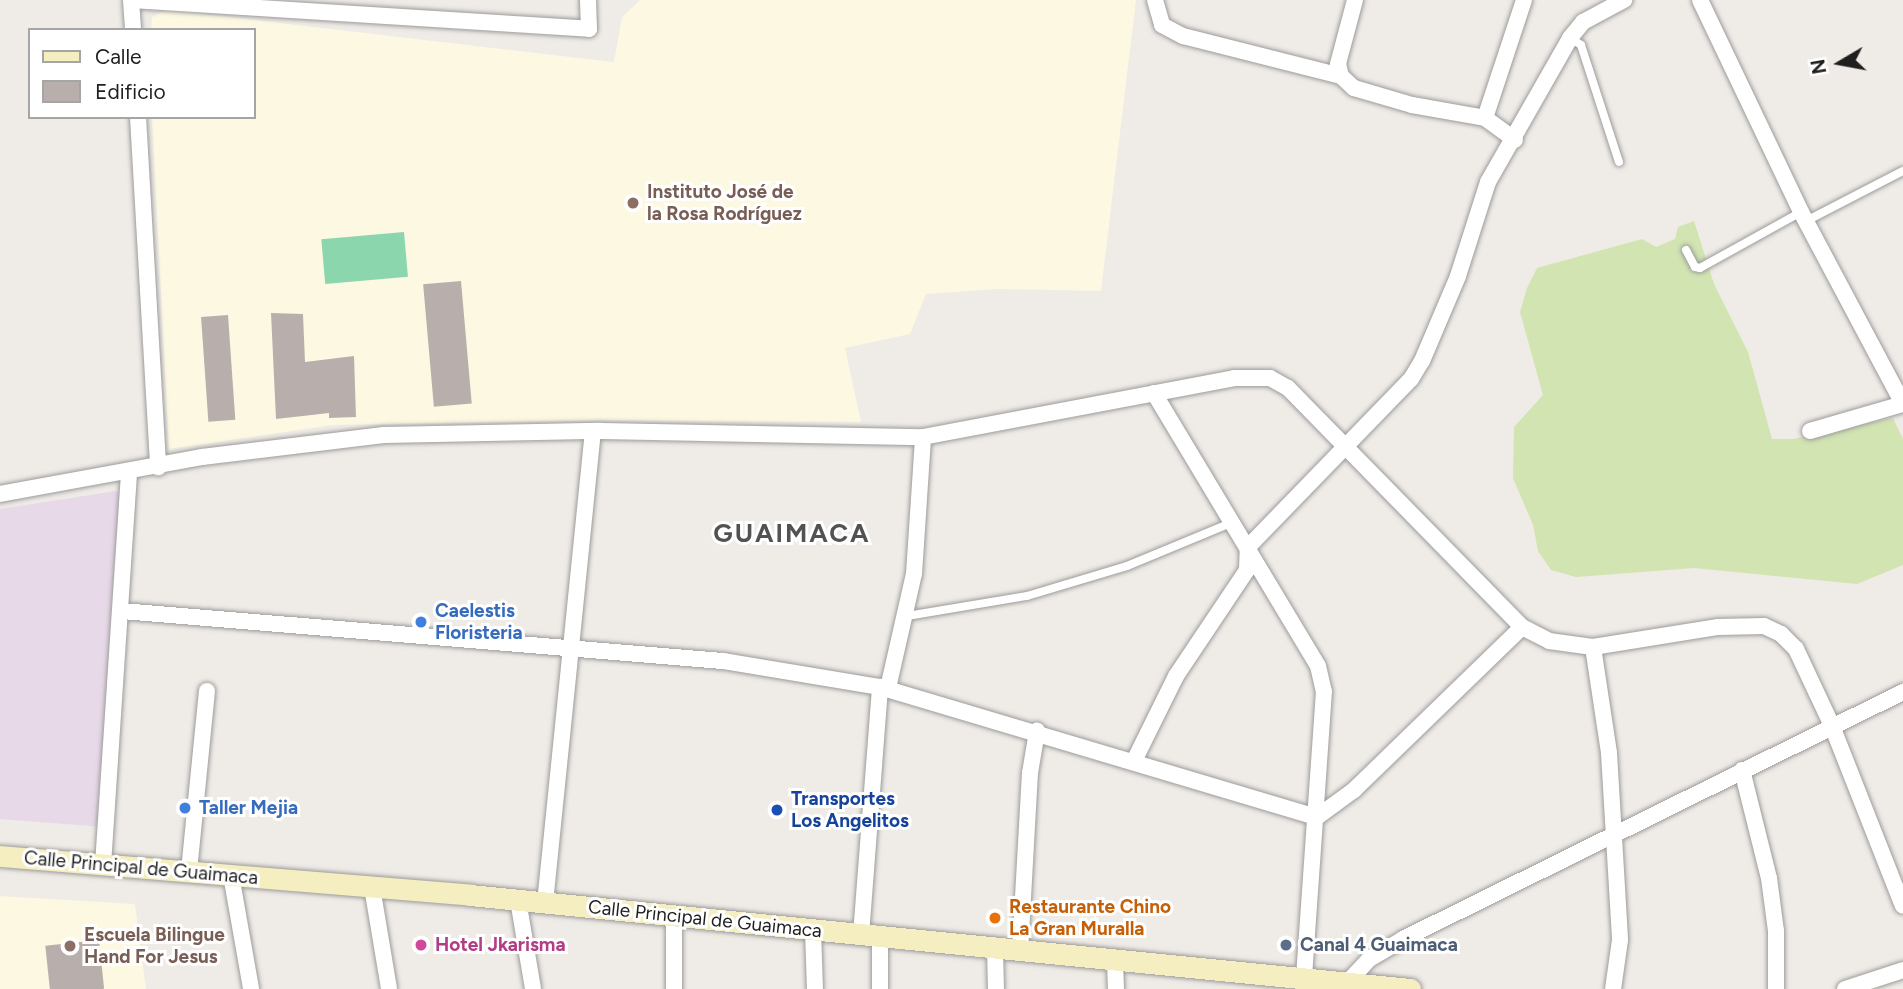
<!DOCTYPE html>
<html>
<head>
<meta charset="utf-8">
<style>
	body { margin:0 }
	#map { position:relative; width:1903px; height:989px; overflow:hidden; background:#efebe6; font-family:Figtree,sans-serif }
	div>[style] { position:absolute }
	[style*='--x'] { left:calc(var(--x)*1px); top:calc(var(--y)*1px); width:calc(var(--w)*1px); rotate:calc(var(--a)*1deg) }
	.industrial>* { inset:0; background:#e7d9e7 }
	.education>* { inset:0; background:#fcf8e2 }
	.grass>* { inset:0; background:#d2e4b1 }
	.pitch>* { inset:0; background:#8cd6ae; transform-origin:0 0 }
	.building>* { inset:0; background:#b8afac; transform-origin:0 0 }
	.roads { filter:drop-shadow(0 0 2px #9c9c9c) drop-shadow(0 0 2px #9c9c9c) }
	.lane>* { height:8px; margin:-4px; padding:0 4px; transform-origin:4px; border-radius:4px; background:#fff }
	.street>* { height:16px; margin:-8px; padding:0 8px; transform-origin:8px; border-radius:8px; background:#fff }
	.secondary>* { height:21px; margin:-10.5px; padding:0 10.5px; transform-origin:10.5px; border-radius:10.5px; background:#f4eec0 }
	.dots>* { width:19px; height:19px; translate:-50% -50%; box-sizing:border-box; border:4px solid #fff; border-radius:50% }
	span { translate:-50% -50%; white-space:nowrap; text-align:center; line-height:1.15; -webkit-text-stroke:6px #fff; paint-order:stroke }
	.education-label { font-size:19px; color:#785e54; font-weight:700 }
	.left { translate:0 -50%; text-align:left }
	.shop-label { font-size:19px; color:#366cbe; font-weight:700 }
	.transit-label { font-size:19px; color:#164399; font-weight:700 }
	.street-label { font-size:19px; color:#1f1f1f }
	.food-label { font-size:19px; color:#c56008; font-weight:700 }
	.hotel-label { font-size:19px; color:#b23c85; font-weight:700 }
	.service-label { font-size:19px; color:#4e5e75; font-weight:700 }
	.district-label { font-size:26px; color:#525252; font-weight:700; letter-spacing:2px }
	.legend { position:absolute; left:28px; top:28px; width:228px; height:91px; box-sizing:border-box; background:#fff; border:2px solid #a5a5a5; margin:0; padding:9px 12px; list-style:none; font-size:21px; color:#1f1f1f }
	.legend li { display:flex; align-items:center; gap:14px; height:35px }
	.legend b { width:35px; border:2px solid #a5a5a5 }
	.north { position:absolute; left:1805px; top:28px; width:70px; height:70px; -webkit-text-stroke:5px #fff; paint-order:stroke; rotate:260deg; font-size:19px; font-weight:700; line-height:28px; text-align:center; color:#1f1f1f }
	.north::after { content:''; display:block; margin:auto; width:24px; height:32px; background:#1f1f1f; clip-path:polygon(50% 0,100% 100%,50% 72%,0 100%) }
</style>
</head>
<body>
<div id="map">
	<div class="industrial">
		<i style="clip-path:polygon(116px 491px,124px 500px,103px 827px,0 819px,0 509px)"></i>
	</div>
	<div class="education">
		<i style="clip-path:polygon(640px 0,1136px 0,1101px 291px,998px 289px,926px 294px,910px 334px,845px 348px,861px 422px,609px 420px,333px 425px,169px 449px,152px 117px,254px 117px,254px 30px,151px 30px,152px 17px,167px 10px,614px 62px,622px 17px)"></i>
		<i style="clip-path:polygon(0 896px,135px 904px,146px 989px,0 989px)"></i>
	</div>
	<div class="grass">
		<i style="clip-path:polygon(1694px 221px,1714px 284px,1748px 352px,1772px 439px,1793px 439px,1893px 418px,1903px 439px,1903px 565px,1857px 584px,1694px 568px,1576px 577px,1551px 570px,1538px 551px,1533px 525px,1513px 478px,1514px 427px,1543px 395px,1520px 312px,1527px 288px,1537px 268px,1642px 239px,1656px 247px,1675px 239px,1678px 227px)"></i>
	</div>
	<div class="pitch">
		<i style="left:404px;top:232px;width:45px;height:83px;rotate:85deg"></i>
	</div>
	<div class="building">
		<i style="left:461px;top:281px;width:123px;height:38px;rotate:85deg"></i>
		<i style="clip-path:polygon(271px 313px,303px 314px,305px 362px,354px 356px,356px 417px,329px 418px,329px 413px,276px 419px)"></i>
		<i style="left:228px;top:315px;width:105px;height:27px;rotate:86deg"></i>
		<i style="left:99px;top:940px;width:49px;height:54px;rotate:84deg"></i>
	</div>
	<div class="roads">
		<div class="lane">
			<i style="--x:1570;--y:38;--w:13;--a:32"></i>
			<i style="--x:1581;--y:45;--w:123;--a:72"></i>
			<i style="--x:1806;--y:221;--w:109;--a:-27.3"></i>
			<i style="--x:1686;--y:250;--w:19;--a:62"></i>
			<i style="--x:1695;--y:267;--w:5;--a:11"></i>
			<i style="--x:1700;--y:268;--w:115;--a:-29"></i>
			<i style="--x:907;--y:616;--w:122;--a:-9.5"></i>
			<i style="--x:1027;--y:596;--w:104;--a:-16.7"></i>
			<i style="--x:1127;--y:566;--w:113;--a:-22.5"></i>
		</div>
		<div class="street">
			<i style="--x:131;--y:0;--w:30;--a:86"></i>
			<i style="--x:132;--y:0;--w:458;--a:3.6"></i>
			<i style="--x:589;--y:29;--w:29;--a:-92"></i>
			<i style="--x:1155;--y:0;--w:26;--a:74"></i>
			<i style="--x:1162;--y:25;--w:24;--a:28"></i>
			<i style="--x:1183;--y:36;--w:163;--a:14.2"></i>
			<i style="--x:1355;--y:0;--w:66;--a:104.9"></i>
			<i style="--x:1338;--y:64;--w:12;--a:76"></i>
			<i style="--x:1341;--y:76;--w:18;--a:43"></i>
			<i style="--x:1354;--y:88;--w:60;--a:16.3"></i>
			<i style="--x:1412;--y:105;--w:74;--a:10.1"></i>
			<i style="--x:1485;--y:118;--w:37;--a:36"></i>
			<i style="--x:1700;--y:0;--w:235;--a:64.5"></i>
			<i style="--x:1801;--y:212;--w:217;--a:62"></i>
			<i style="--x:138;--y:117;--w:351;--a:86.7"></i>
			<i style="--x:1485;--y:118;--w:124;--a:-71.7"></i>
			<i style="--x:1154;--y:393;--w:318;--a:59"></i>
			<i style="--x:1318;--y:666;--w:26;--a:77"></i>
			<i style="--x:1324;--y:691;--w:290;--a:94"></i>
			<i style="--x:1810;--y:431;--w:97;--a:-16.2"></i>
			<i style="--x:0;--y:494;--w:205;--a:-10.4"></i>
			<i style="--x:202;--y:457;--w:183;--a:-6.9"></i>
			<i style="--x:384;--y:435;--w:217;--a:-1.1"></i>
			<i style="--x:601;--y:431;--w:322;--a:1.1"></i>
			<i style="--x:923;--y:437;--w:317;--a:-10.7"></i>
			<i style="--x:1234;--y:378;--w:36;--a:0"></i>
			<i style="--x:1270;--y:378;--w:21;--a:29"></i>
			<i style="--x:1288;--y:388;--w:334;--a:45.6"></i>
			<i style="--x:1522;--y:627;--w:30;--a:27"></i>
			<i style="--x:1549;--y:641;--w:44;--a:7.8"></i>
			<i style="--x:1593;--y:647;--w:127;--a:-9.1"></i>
			<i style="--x:1718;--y:627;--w:46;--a:-1.2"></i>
			<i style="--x:1764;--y:626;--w:19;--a:25"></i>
			<i style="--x:1781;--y:634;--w:21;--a:45"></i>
			<i style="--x:1796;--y:649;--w:85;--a:64.9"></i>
			<i style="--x:1832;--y:726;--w:193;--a:68.5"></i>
			<i style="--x:122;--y:611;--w:603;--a:4.76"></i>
			<i style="--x:723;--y:661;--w:159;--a:9.4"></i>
			<i style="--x:880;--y:687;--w:456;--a:16.6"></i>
			<i style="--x:1317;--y:817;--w:46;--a:-36.1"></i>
			<i style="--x:1354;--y:790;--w:234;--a:-44.1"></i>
			<i style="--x:1593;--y:647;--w:107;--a:81.4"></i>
			<i style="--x:1609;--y:753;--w:187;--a:86.6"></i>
			<i style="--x:1620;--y:940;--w:49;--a:98.1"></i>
			<i style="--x:888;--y:688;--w:117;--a:-77.2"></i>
			<i style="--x:914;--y:574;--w:137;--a:-86.2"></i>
			<i style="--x:1135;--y:759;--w:93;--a:-63.7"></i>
			<i style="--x:1176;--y:676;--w:128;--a:-56.2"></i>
			<i style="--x:1247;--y:570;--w:23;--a:-88"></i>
			<i style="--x:1248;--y:547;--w:234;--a:-45.9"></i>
			<i style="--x:1411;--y:379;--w:21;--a:-59"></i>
			<i style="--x:1422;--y:361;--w:92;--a:-67"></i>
			<i style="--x:1458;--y:276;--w:99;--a:-72.3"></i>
			<i style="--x:1488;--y:182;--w:166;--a:-60.3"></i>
			<i style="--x:1570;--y:38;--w:21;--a:-51"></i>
			<i style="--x:1583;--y:22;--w:47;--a:-28.2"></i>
			<i style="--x:1742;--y:770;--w:111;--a:76"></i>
			<i style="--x:1769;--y:878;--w:53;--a:82.5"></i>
			<i style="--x:1776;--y:931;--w:58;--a:90"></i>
			<i style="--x:103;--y:865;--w:394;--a:-86.2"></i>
			<i style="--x:189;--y:871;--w:181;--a:-84.3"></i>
			<i style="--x:231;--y:875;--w:116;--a:80"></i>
			<i style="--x:372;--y:887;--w:103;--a:80.5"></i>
			<i style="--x:518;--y:900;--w:90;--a:80.4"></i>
			<i style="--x:545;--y:903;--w:473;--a:-84.2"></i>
			<i style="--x:674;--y:916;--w:73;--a:90"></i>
			<i style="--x:813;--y:930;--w:59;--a:88.1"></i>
			<i style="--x:861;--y:935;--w:249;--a:-85.6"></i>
			<i style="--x:880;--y:937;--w:52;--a:90"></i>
			<i style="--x:995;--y:949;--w:40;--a:88.6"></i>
			<i style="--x:1020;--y:951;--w:178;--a:-86.8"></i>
			<i style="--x:1030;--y:773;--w:43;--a:-80.5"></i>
			<i style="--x:1115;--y:961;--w:28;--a:88"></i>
			<i style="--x:1349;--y:987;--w:4;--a:-135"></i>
			<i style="--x:1346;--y:984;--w:34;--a:-47"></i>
			<i style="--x:1369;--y:959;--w:39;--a:-30"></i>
			<i style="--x:1403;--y:939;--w:558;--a:-26.29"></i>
			<i style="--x:1845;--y:989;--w:61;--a:-18.1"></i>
		</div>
		<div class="secondary">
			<i style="--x:0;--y:856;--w:472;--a:4.7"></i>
			<i style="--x:470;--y:895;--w:945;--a:5.71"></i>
		</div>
	</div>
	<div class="dots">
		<i style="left:633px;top:203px;background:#8d6e63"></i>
		<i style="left:421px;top:622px;background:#3f7fe0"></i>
		<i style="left:185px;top:808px;background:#3f7fe0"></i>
		<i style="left:777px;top:810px;background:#1a4fb4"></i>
		<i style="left:995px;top:918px;background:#e8710a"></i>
		<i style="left:421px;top:945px;background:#d1479c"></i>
		<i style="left:1286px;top:945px;background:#5c6f8a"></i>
		<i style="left:70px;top:946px;background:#8d6e63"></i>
	</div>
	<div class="education-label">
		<span class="left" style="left:647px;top:203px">Instituto José de<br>la Rosa Rodríguez</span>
		<span class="left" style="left:84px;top:946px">Escuela Bilingue<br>Hand For Jesus</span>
	</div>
	<div class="shop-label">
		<span class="left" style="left:435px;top:622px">Caelestis<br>Floristeria</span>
		<span class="left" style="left:199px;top:808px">Taller Mejia</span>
	</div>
	<div class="transit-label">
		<span class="left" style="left:791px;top:810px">Transportes<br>Los Angelitos</span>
	</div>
	<div class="street-label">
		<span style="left:141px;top:868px;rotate:5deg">Calle Principal de Guaimaca</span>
		<span style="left:705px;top:919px;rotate:6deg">Calle Principal de Guaimaca</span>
	</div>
	<div class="food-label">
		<span class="left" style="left:1009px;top:918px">Restaurante Chino<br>La Gran Muralla</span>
	</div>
	<div class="hotel-label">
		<span class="left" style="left:435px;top:945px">Hotel Jkarisma</span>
	</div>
	<div class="service-label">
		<span class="left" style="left:1300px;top:945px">Canal 4 Guaimaca</span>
	</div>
	<div class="district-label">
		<span style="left:792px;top:534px">GUAIMACA</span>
	</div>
	<ul class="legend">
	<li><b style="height:9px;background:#f4eec0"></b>Calle</li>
	<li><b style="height:19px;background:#b8afac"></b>Edificio</li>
	</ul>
	<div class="north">N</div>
</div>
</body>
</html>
